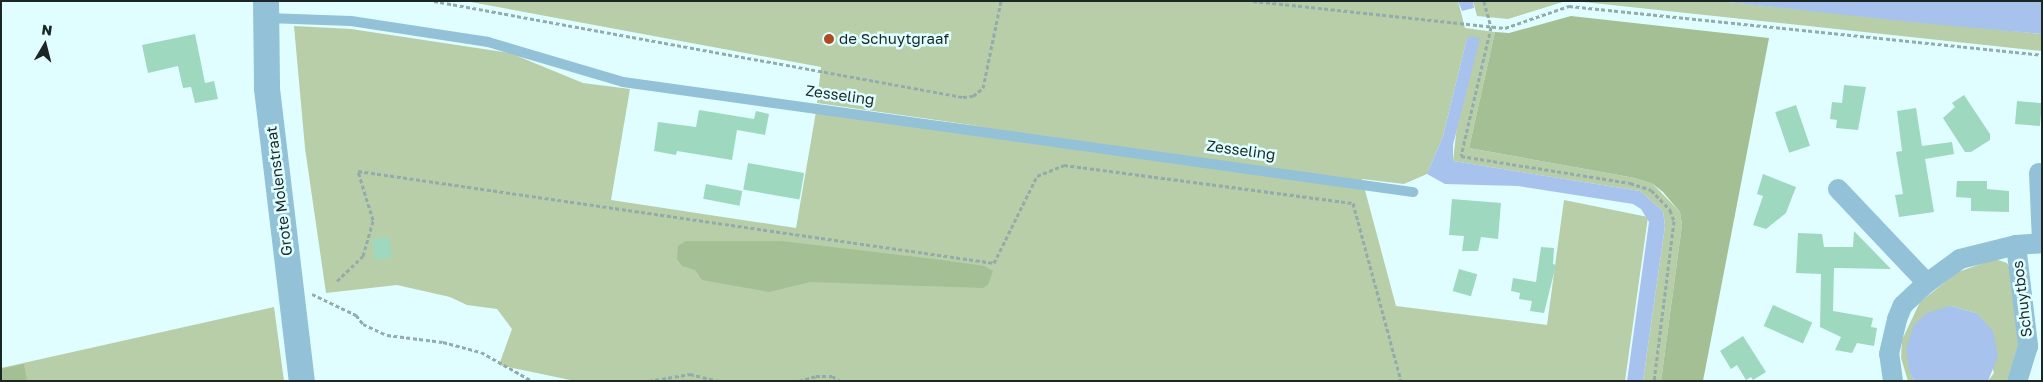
<!DOCTYPE html>
<html>
<head>
<meta charset="utf-8">
<style>
	body { margin:0 }
	#map { position:relative; width:2043px; height:382px; overflow:hidden; background:#e0feff; font-family:"Golos Text",sans-serif }
	div>[style] { position:absolute }
	[style*='--x'] { left:calc(var(--x)*1px); top:calc(var(--y)*1px); width:calc(var(--w)*1px); rotate:calc(var(--a)*1deg) }
	.green>* { inset:0; background:#b7cea9 }
	.forest>* { inset:0; background:#a3bf93 }
	.water>* { inset:0; background:#a8c2ee }
	.building>* { inset:0; background:#9ed8bf; transform-origin:0 0 }
	.path>* { height:3px; margin-top:-1.5px; transform-origin:0; background:repeating-linear-gradient(90deg,#94abac 0 4px,transparent 0 6.5px) }
	.service>* { height:10px; margin:-5px; padding:0 5px; transform-origin:5px; border-radius:5px; background:#93c1d7 }
	.minor>* { height:20px; margin:-10px; padding:0 10px; transform-origin:10px; border-radius:10px; background:#93c1d7 }
	.tertiary>* { height:26px; margin:-13px; padding:0 13px; transform-origin:13px; border-radius:13px; background:#93c1d7 }
	.dots>* { width:14px; height:14px; translate:-50% -50%; box-sizing:border-box; border:2px solid #e0feff; border-radius:50% }
	span { translate:-50% -50%; white-space:nowrap; text-align:center; line-height:1.15; -webkit-text-stroke:5px #e0feff; paint-order:stroke }
	.poi-label { font-size:15px; color:#1b2626 }
	.left { translate:0 -50%; text-align:left }
	.street-label { font-size:15px; color:#1b2626 }
	.frame { position:absolute; inset:0; border:2px solid #1b2626; pointer-events:none }
	.north { position:absolute; left:20px; top:20px; width:50px; height:50px; -webkit-text-stroke:4px #e0feff; paint-order:stroke; rotate:8deg; font-size:14px; font-weight:700; line-height:20px; text-align:center; color:#1b2626 }
	.north::after { content:''; display:block; margin:auto; width:18px; height:22px; background:#1b2626; clip-path:polygon(50% 0,100% 100%,50% 72%,0 100%) }
</style>
</head>
<body>
<div id="map">
	<div class="green">
		<i style="clip-path:polygon(465px 1px,1458px 1px,1465px 28px,1495px 32px,1469px 148px,1635px 178px,1653px 184px,1680px 212px,1682px 225px,1661px 381px,1643px 381px,1665px 226px,1663px 211px,1640px 191px,1453px 161px,1467px 38px,1443px 136px,1427px 174px,1404px 184px,1362px 179px,1396px 306px,1547px 325px,1564px 200px,1648px 217px,1625px 381px,575px 381px,499px 365px,512px 329px,497px 309px,467px 305px,450px 297px,397px 285px,326px 293px,305px 148px,294px 26px,351px 29px,510px 53px,583px 83px,630px 89px,611px 200px,796px 228px,817px 106px,985px 127px,817px 103px,821px 67px)"></i>
		<i style="clip-path:polygon(1473px 1px,1566px 1px,1508px 19px,1477px 16px)"></i>
		<i style="clip-path:polygon(1574px 1px,1718px 1px,2042px 34px,2042px 51px)"></i>
		<i style="clip-path:polygon(1995px 259px,2007px 263px,2012px 272px,2019px 342px,2007px 381px,1988px 381px,1994px 373px,1976px 313px,1951px 306px,1910px 374px,1915px 381px,1908px 381px,1901px 358px,1902px 340px,1920px 302px,1958px 272px)"></i>
		<i style="clip-path:polygon(274px 307px,284px 381px,1px 381px,1px 368px)"></i>
	</div>
	<div class="forest">
		<i style="clip-path:polygon(1571px 16px,1769px 38px,1703px 381px,1661px 381px,1682px 225px,1680px 212px,1663px 192px,1653px 184px,1635px 178px,1469px 148px,1495px 32px,1509px 33px)"></i>
		<i style="clip-path:polygon(686px 241px,781px 241px,942px 260px,984px 266px,993px 271px,988px 285px,983px 288px,810px 282px,769px 292px,702px 280px,695px 270px,682px 266px,677px 259px,678px 246px)"></i>
		<i style="clip-path:polygon(24px 364px,27px 381px,1px 381px,1px 369px)"></i>
	</div>
	<div class="water">
		<i style="clip-path:polygon(1458px 1px,1473px 1px,1474px 8px,1462px 11px)"></i>
		<i style="clip-path:polygon(1718px 1px,2042px 1px,2042px 34px,1921px 23px)"></i>
		<i style="clip-path:polygon(1471px 36px,1480px 38px,1453px 145px,1453px 161px,1640px 191px,1663px 211px,1665px 226px,1643px 381px,1627px 381px,1649px 222px,1641px 209px,1633px 204px,1518px 186px,1445px 184px,1427px 174px,1443px 136px,1467px 38px)"></i>
		<i style="clip-path:polygon(1951px 306px,1976px 313px,1993px 331px,1998px 356px,1988px 381px,1915px 381px,1910px 374px,1906px 349px,1914px 325px,1927px 313px)"></i>
	</div>
	<div class="building">
		<i style="clip-path:polygon(195px 34px,205px 83px,214px 81px,218px 99px,195px 103px,191px 87px,183px 88px,178px 66px,148px 73px,142px 45px)"></i>
		<i style="clip-path:polygon(1844px 85px,1866px 87px,1858px 130px,1836px 128px,1837px 120px,1830px 119px,1832px 102px,1842px 103px)"></i>
		<i style="clip-path:polygon(1964px 95px,1990px 134px,1990px 140px,1971px 152px,1965px 152px,1943px 118px,1955px 107px,1952px 103px)"></i>
		<i style="left:2017px;top:101px;width:25px;height:23px;rotate:5deg"></i>
		<i style="left:1796px;top:105px;width:43px;height:22px;rotate:71deg"></i>
		<i style="clip-path:polygon(1916px 108px,1922px 146px,1952px 142px,1954px 154px,1925px 159px,1934px 212px,1899px 217px,1895px 195px,1903px 194px,1896px 152px,1902px 151px,1897px 111px)"></i>
		<i style="clip-path:polygon(699px 110px,754px 119px,756px 111px,769px 114px,765px 135px,737px 130px,732px 160px,677px 151px,676px 155px,654px 151px,658px 122px,696px 127px)"></i>
		<i style="left:748px;top:163px;width:57px;height:27px;rotate:10deg"></i>
		<i style="clip-path:polygon(1763px 174px,1796px 187px,1786px 213px,1766px 229px,1753px 225px,1763px 196px,1757px 194px)"></i>
		<i style="clip-path:polygon(1957px 181px,1987px 181px,1987px 189px,2009px 191px,2009px 212px,1971px 211px,1971px 198px,1956px 197px)"></i>
		<i style="left:706px;top:184px;width:37px;height:15px;rotate:11deg"></i>
		<i style="clip-path:polygon(1452px 199px,1501px 203px,1498px 239px,1481px 237px,1478px 251px,1462px 251px,1464px 236px,1449px 235px)"></i>
		<i style="clip-path:polygon(1854px 231px,1891px 269px,1834px 268px,1833px 311px,1873px 318px,1871px 327px,1877px 328px,1874px 346px,1857px 343px,1852px 353px,1835px 350px,1841px 337px,1820px 327px,1821px 274px,1796px 273px,1798px 233px,1822px 234px,1824px 247px,1853px 247px)"></i>
		<i style="left:389px;top:237px;width:21px;height:17px;rotate:82deg"></i>
		<i style="clip-path:polygon(1541px 247px,1554px 248px,1553px 264px,1556px 265px,1544px 313px,1530px 311px,1532px 301px,1519px 299px,1520px 293px,1511px 291px,1513px 278px,1536px 282px)"></i>
		<i style="left:1459px;top:269px;width:19px;height:23px;rotate:16deg"></i>
		<i style="left:1773px;top:305px;width:43px;height:23px;rotate:24deg"></i>
		<i style="clip-path:polygon(1743px 336px,1766px 372px,1753px 380px,1751px 377px,1746px 380px,1737px 365px,1731px 369px,1720px 351px)"></i>
	</div>
	<div class="path">
		<i style="--x:434;--y:1;--w:538;--a:10.29"></i>
		<i style="--x:963;--y:97;--w:10;--a:-6"></i>
		<i style="--x:973;--y:96;--w:13;--a:-39"></i>
		<i style="--x:983;--y:88;--w:89;--a:-78.3"></i>
		<i style="--x:1253;--y:1;--w:253;--a:6.1"></i>
		<i style="--x:1505;--y:28;--w:68;--a:-19"></i>
		<i style="--x:1569;--y:6;--w:476;--a:5.9"></i>
		<i style="--x:1484;--y:1;--w:27;--a:75"></i>
		<i style="--x:1491;--y:27;--w:132;--a:103.1"></i>
		<i style="--x:1461;--y:156;--w:171;--a:9.1"></i>
		<i style="--x:1630;--y:183;--w:22;--a:18"></i>
		<i style="--x:1651;--y:190;--w:28;--a:46"></i>
		<i style="--x:1670;--y:210;--w:12;--a:70"></i>
		<i style="--x:1674;--y:221;--w:161;--a:97.1"></i>
		<i style="--x:337;--y:281;--w:36;--a:-44"></i>
		<i style="--x:363;--y:256;--w:37;--a:-74"></i>
		<i style="--x:373;--y:220;--w:51;--a:-107"></i>
		<i style="--x:358;--y:171;--w:643;--a:8.23"></i>
		<i style="--x:994;--y:263;--w:97;--a:-63.7"></i>
		<i style="--x:1037;--y:176;--w:29;--a:-22"></i>
		<i style="--x:1064;--y:165;--w:291;--a:7.5"></i>
		<i style="--x:1353;--y:203;--w:184;--a:74.9"></i>
		<i style="--x:312;--y:294;--w:49;--a:25.5"></i>
		<i style="--x:356;--y:315;--w:11;--a:52"></i>
		<i style="--x:363;--y:324;--w:26;--a:25"></i>
		<i style="--x:387;--y:335;--w:56;--a:7.1"></i>
		<i style="--x:443;--y:342;--w:39;--a:15"></i>
		<i style="--x:481;--y:352;--w:59;--a:29.6"></i>
		<i style="--x:649;--y:381;--w:42;--a:-9.7"></i>
		<i style="--x:690;--y:374;--w:30;--a:14"></i>
		<i style="--x:736;--y:381;--w:8;--a:0"></i>
		<i style="--x:799;--y:381;--w:18;--a:-16"></i>
		<i style="--x:816;--y:376;--w:16;--a:0"></i>
		<i style="--x:832;--y:376;--w:9;--a:32"></i>
	</div>
	<div class="service">
		<i style="--x:267;--y:18;--w:84;--a:2"></i>
		<i style="--x:351;--y:21;--w:139;--a:8.7"></i>
		<i style="--x:488;--y:42;--w:141;--a:16.5"></i>
		<i style="--x:623;--y:82;--w:798;--a:7.93"></i>
	</div>
	<div class="minor">
		<i style="--x:2039;--y:173;--w:70;--a:87.5"></i>
		<i style="--x:1838;--y:189;--w:129;--a:46.6"></i>
		<i style="--x:2016;--y:245;--w:102;--a:83.2"></i>
		<i style="--x:2028;--y:346;--w:37;--a:107"></i>
		<i style="--x:1893;--y:381;--w:27;--a:-98"></i>
		<i style="--x:1889;--y:354;--w:36;--a:-77"></i>
		<i style="--x:1897;--y:319;--w:15;--a:-67"></i>
		<i style="--x:1903;--y:305;--w:33;--a:-43"></i>
		<i style="--x:1927;--y:283;--w:41;--a:-36"></i>
		<i style="--x:1960;--y:259;--w:58;--a:-14"></i>
		<i style="--x:2016;--y:245;--w:26;--a:-4"></i>
	</div>
	<div class="tertiary">
		<i style="--x:266;--y:1;--w:88;--a:89.3"></i>
		<i style="--x:267;--y:89;--w:294;--a:83.2"></i>
	</div>
	<div class="dots">
		<i style="left:829px;top:39px;background:#b14a24"></i>
	</div>
	<div class="poi-label">
		<span class="left" style="left:839px;top:39px">de Schuytgraaf</span>
	</div>
	<div class="street-label">
		<span style="left:840px;top:95px;rotate:8deg">Zesseling</span>
		<span style="left:1241px;top:150px;rotate:8deg">Zesseling</span>
		<span style="left:279px;top:191px;rotate:-97deg">Grote Molenstraat</span>
		<span style="left:2022px;top:299px;rotate:-97deg">Schuytbos</span>
	</div>
	<div class="frame"></div>
	<div class="north">N</div>
</div>
</body>
</html>
